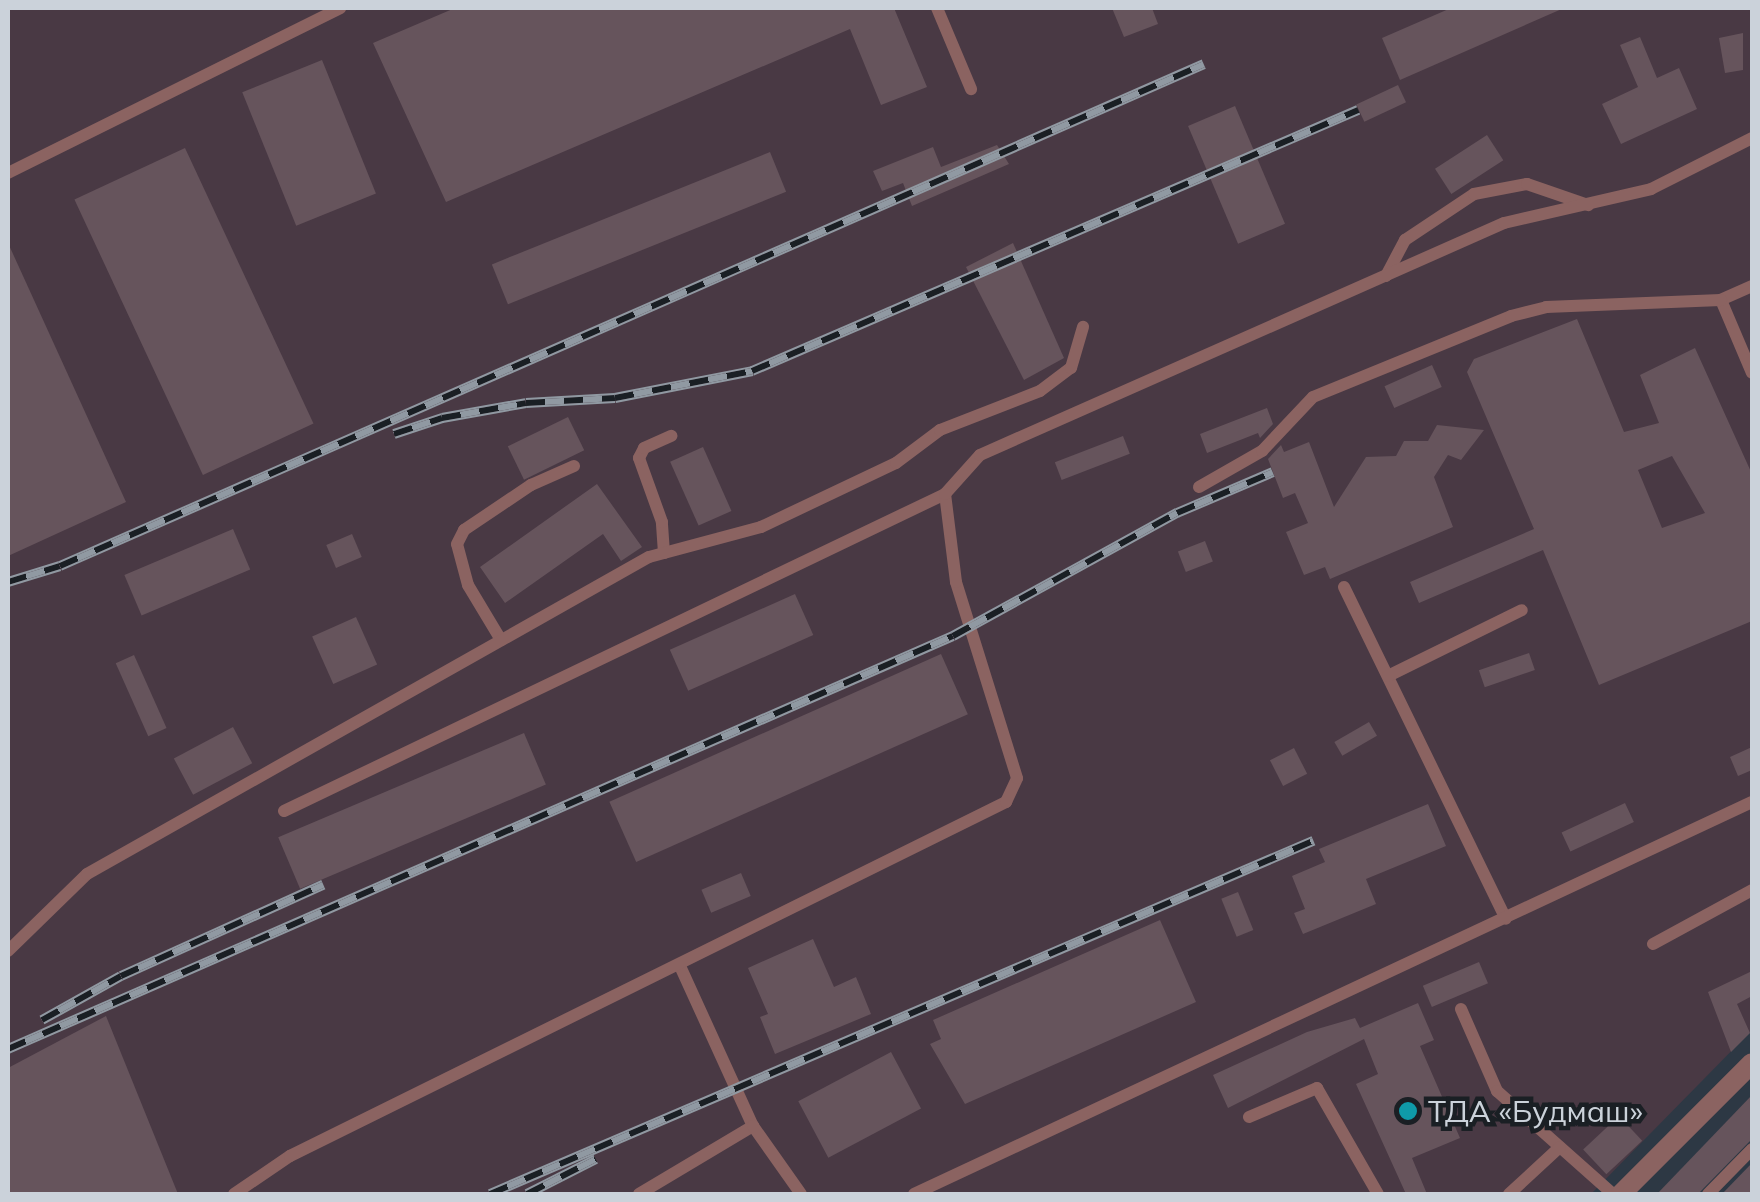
<!DOCTYPE html>
<html>
<head>
<meta charset="utf-8">
<style>
	body { margin:0 }
	#map { position:relative; width:1760px; height:1202px; overflow:hidden; background:#2d3844; font-family:Mulish,sans-serif }
	div>[style] { position:absolute }
	[style*='--x'] { left:calc(var(--x)*1px); top:calc(var(--y)*1px); width:calc(var(--w)*1px); rotate:calc(var(--a)*1deg) }
	.industrial>* { inset:0; background:#493944 }
	.building>* { inset:0; background:#66545c; transform-origin:0 0 }
	.lane>* { height:12px; margin:-6px; padding:0 6px; transform-origin:6px; border-radius:6px; background:#8b6361 }
	.street>* { height:20px; margin:-10px; padding:0 10px; transform-origin:10px; border-radius:10px; background:#8b6361 }
	.rail>* { height:10px; margin-top:-5px; transform-origin:0; background:repeating-linear-gradient(90deg,#1a1f24 0 19px,#9099a2 0 38px); box-sizing:border-box; border-block:2px solid #9099a2 }
	.dots>* { width:28px; height:28px; translate:-50% -50%; box-sizing:border-box; border:5px solid #1a1f24; border-radius:50% }
	span { translate:-50% -50%; white-space:nowrap; text-align:center; line-height:1.15; -webkit-text-stroke:9px #1a1f24; paint-order:stroke }
	.poi-label { font-size:30px; color:#cbd2da }
	.left { translate:0 -50%; text-align:left }
	.frame { position:absolute; inset:0; border:10px solid #cbd2da; pointer-events:none }
</style>
</head>
<body>
<div id="map">
	<div class="industrial">
		<i style="clip-path:polygon(8px 8px,1752px 8px,1752px 1030px,1591px 1194px,8px 1194px)"></i>
	</div>
	<div class="building">
		<i style="clip-path:polygon(455px 8px,894px 8px,927px 87px,881px 105px,850px 29px,446px 202px,373px 43px)"></i>
		<i style="clip-path:polygon(1112px 8px,1152px 8px,1158px 24px,1124px 37px)"></i>
		<i style="clip-path:polygon(1451px 8px,1564px 8px,1400px 80px,1382px 38px)"></i>
		<i style="clip-path:polygon(1743px 33px,1743px 70px,1725px 73px,1719px 38px)"></i>
		<i style="clip-path:polygon(1640px 37px,1657px 78px,1679px 68px,1697px 109px,1621px 144px,1602px 104px,1638px 87px,1620px 45px)"></i>
		<i style="left:322px;top:60px;width:144px;height:86px;rotate:68deg"></i>
		<i style="left:1398px;top:85px;width:19px;height:46px;rotate:65deg"></i>
		<i style="left:1235px;top:106px;width:128px;height:51px;rotate:67deg"></i>
		<i style="left:1487px;top:135px;width:30px;height:62px;rotate:57deg"></i>
		<i style="clip-path:polygon(997px 145px,1009px 164px,912px 206px,903px 183px,882px 191px,873px 171px,933px 147px,941px 167px)"></i>
		<i style="left:185px;top:148px;width:304px;height:122px;rotate:65deg"></i>
		<i style="left:770px;top:152px;width:43px;height:300px;rotate:68deg"></i>
		<i style="clip-path:polygon(8px 243px,126px 502px,8px 556px)"></i>
		<i style="clip-path:polygon(1013px 243px,1064px 358px,1024px 380px,966px 267px)"></i>
		<i style="clip-path:polygon(evenodd,1577px 319px,1624px 432px,1659px 423px,1640px 375px,1695px 348px,1752px 474px,1752px 621px,1599px 685px,1543px 550px,1419px 603px,1410px 582px,1534px 529px,1467px 372px,1474px 359px,1577px 319px,1672px 456px,1705px 513px,1662px 528px,1638px 470px,1672px 456px)"></i>
		<i style="left:1432px;top:365px;width:24px;height:52px;rotate:66deg"></i>
		<i style="clip-path:polygon(1267px 408px,1273px 424px,1260px 438px,1258px 433px,1207px 453px,1200px 434px)"></i>
		<i style="left:568px;top:417px;width:37px;height:67px;rotate:64deg"></i>
		<i style="clip-path:polygon(1437px 425px,1484px 430px,1461px 460px,1448px 455px,1434px 477px,1453px 527px,1330px 579px,1325px 567px,1304px 575px,1286px 532px,1308px 523px,1295px 493px,1283px 498px,1268px 459px,1281px 445px,1284px 452px,1309px 442px,1334px 507px,1366px 457px,1396px 456px,1404px 441px,1428px 441px)"></i>
		<i style="left:1123px;top:436px;width:19px;height:73px;rotate:69deg"></i>
		<i style="left:703px;top:447px;width:70px;height:36px;rotate:66deg"></i>
		<i style="clip-path:polygon(597px 484px,642px 547px,621px 561px,603px 534px,505px 603px,480px 567px)"></i>
		<i style="left:233px;top:529px;width:44px;height:118px;rotate:67deg"></i>
		<i style="left:352px;top:534px;width:25px;height:28px;rotate:67deg"></i>
		<i style="left:1205px;top:541px;width:22px;height:29px;rotate:69deg"></i>
		<i style="left:795px;top:594px;width:45px;height:137px;rotate:66deg"></i>
		<i style="left:356px;top:617px;width:52px;height:48px;rotate:66deg"></i>
		<i style="left:1529px;top:653px;width:18px;height:53px;rotate:71deg"></i>
		<i style="left:941px;top:654px;width:66px;height:363px;rotate:66deg"></i>
		<i style="left:134px;top:655px;width:80px;height:20px;rotate:66deg"></i>
		<i style="left:1369px;top:722px;width:16px;height:40px;rotate:60deg"></i>
		<i style="left:233px;top:727px;width:41px;height:67px;rotate:62deg"></i>
		<i style="left:524px;top:733px;width:56px;height:267px;rotate:67deg"></i>
		<i style="clip-path:polygon(1752px 747px,1752px 770px,1738px 776px,1730px 757px)"></i>
		<i style="left:1294px;top:748px;width:29px;height:27px;rotate:63deg"></i>
		<i style="left:1625px;top:803px;width:21px;height:70px;rotate:65deg"></i>
		<i style="clip-path:polygon(1428px 804px,1446px 846px,1366px 879px,1376px 904px,1303px 934px,1294px 913px,1305px 909px,1292px 876px,1325px 862px,1319px 849px)"></i>
		<i style="left:741px;top:873px;width:25px;height:43px;rotate:67deg"></i>
		<i style="left:1238px;top:892px;width:41px;height:18px;rotate:68deg"></i>
		<i style="clip-path:polygon(1160px 920px,1196px 1002px,965px 1104px,930px 1044px,941px 1039px,933px 1020px)"></i>
		<i style="clip-path:polygon(813px 939px,834px 987px,856px 977px,871px 1014px,775px 1054px,760px 1017px,768px 1014px,748px 968px)"></i>
		<i style="left:1479px;top:962px;width:23px;height:61px;rotate:67deg"></i>
		<i style="clip-path:polygon(1752px 971px,1752px 996px,1737px 1004px,1750px 1033px,1731px 1052px,1708px 992px)"></i>
		<i style="clip-path:polygon(1418px 1003px,1434px 1040px,1420px 1046px,1460px 1138px,1412px 1158px,1427px 1194px,1406px 1194px,1356px 1084px,1378px 1074px,1364px 1039px,1228px 1108px,1213px 1075px,1307px 1032px,1355px 1018px,1360px 1028px)"></i>
		<i style="clip-path:polygon(106px 1016px,178px 1194px,8px 1194px,8px 1068px)"></i>
		<i style="left:891px;top:1052px;width:64px;height:105px;rotate:62deg"></i>
		<i style="clip-path:polygon(1752px 1095px,1752px 1139px,1698px 1194px,1657px 1194px)"></i>
		<i style="left:1619px;top:1116px;width:34px;height:49px;rotate:47deg"></i>
		<i style="clip-path:polygon(1752px 1163px,1752px 1194px,1722px 1194px)"></i>
	</div>
	<div class="lane">
		<i style="--x:937;--y:8;--w:88;--a:67.2"></i>
		<i style="--x:8;--y:173;--w:371;--a:-26.4"></i>
		<i style="--x:1386;--y:276;--w:41;--a:-62.2"></i>
		<i style="--x:1405;--y:240;--w:83;--a:-33.7"></i>
		<i style="--x:1474;--y:194;--w:54;--a:-10.7"></i>
		<i style="--x:1527;--y:184;--w:65;--a:19"></i>
		<i style="--x:1752;--y:286;--w:34;--a:156"></i>
		<i style="--x:1721;--y:300;--w:79;--a:67"></i>
		<i style="--x:1199;--y:487;--w:73;--a:-29.7"></i>
		<i style="--x:1262;--y:451;--w:74;--a:-46.6"></i>
		<i style="--x:1313;--y:397;--w:214;--a:-22.2"></i>
		<i style="--x:1511;--y:316;--w:36;--a:-14"></i>
		<i style="--x:1546;--y:307;--w:175;--a:-2.3"></i>
		<i style="--x:664;--y:553;--w:31;--a:-94"></i>
		<i style="--x:662;--y:522;--w:68;--a:-109.8"></i>
		<i style="--x:639;--y:458;--w:11;--a:-63"></i>
		<i style="--x:644;--y:448;--w:30;--a:-24"></i>
		<i style="--x:1344;--y:587;--w:369;--a:64"></i>
		<i style="--x:501;--y:640;--w:64;--a:-121"></i>
		<i style="--x:468;--y:585;--w:42;--a:-105"></i>
		<i style="--x:457;--y:544;--w:16;--a:-63"></i>
		<i style="--x:464;--y:530;--w:81;--a:-33.9"></i>
		<i style="--x:531;--y:485;--w:47;--a:-23.8"></i>
		<i style="--x:1388;--y:676;--w:149;--a:-26.2"></i>
		<i style="--x:284;--y:811;--w:733;--a:-25.62"></i>
		<i style="--x:1653;--y:944;--w:113;--a:-28.6"></i>
		<i style="--x:8;--y:951;--w:110;--a:-44.3"></i>
		<i style="--x:87;--y:874;--w:645;--a:-29.43"></i>
		<i style="--x:649;--y:557;--w:116;--a:-15"></i>
		<i style="--x:761;--y:527;--w:149;--a:-25.4"></i>
		<i style="--x:896;--y:463;--w:55;--a:-36.9"></i>
		<i style="--x:940;--y:430;--w:107;--a:-21.3"></i>
		<i style="--x:1040;--y:391;--w:39;--a:-37"></i>
		<i style="--x:1071;--y:368;--w:43;--a:-73.7"></i>
		<i style="--x:680;--y:966;--w:176;--a:65.5"></i>
		<i style="--x:1461;--y:1009;--w:90;--a:66.3"></i>
		<i style="--x:1497;--y:1091;--w:155;--a:41.6"></i>
		<i style="--x:1249;--y:1117;--w:74;--a:-23.1"></i>
		<i style="--x:1317;--y:1088;--w:122;--a:60.1"></i>
		<i style="--x:234;--y:1194;--w:68;--a:-34.2"></i>
		<i style="--x:290;--y:1156;--w:799;--a:-26.31"></i>
		<i style="--x:1006;--y:802;--w:26;--a:-65"></i>
		<i style="--x:1017;--y:778;--w:205;--a:-107.3"></i>
		<i style="--x:956;--y:582;--w:89;--a:-97.1"></i>
		<i style="--x:945;--y:494;--w:52;--a:-48.1"></i>
		<i style="--x:980;--y:455;--w:573;--a:-23.88"></i>
		<i style="--x:1504;--y:223;--w:151;--a:-13"></i>
		<i style="--x:1651;--y:189;--w:113;--a:-26.8"></i>
		<i style="--x:639;--y:1194;--w:133;--a:-30.8"></i>
		<i style="--x:753;--y:1126;--w:83;--a:54.8"></i>
		<i style="--x:914;--y:1194;--w:925;--a:-25.07"></i>
		<i style="--x:1509;--y:1194;--w:69;--a:-42.7"></i>
		<i style="--x:1708;--y:1194;--w:63;--a:-45.6"></i>
	</div>
	<div class="street">
		<i style="--x:1621;--y:1194;--w:185;--a:-45"></i>
	</div>
	<div class="rail">
		<i style="--x:394;--y:434;--w:51;--a:-18.4"></i>
		<i style="--x:442;--y:418;--w:85;--a:-10.1"></i>
		<i style="--x:526;--y:403;--w:89;--a:-3.2"></i>
		<i style="--x:615;--y:398;--w:140;--a:-11.1"></i>
		<i style="--x:752;--y:371;--w:660;--a:-23.3"></i>
		<i style="--x:8;--y:582;--w:54;--a:-17.1"></i>
		<i style="--x:60;--y:566;--w:1249;--a:-23.69"></i>
		<i style="--x:42;--y:1020;--w:90;--a:-29.1"></i>
		<i style="--x:121;--y:976;--w:222;--a:-24.3"></i>
		<i style="--x:8;--y:1049;--w:1031;--a:-23.61"></i>
		<i style="--x:953;--y:636;--w:256;--a:-28.8"></i>
		<i style="--x:1177;--y:513;--w:104;--a:-23.1"></i>
		<i style="--x:490;--y:1194;--w:896;--a:-23.22"></i>
		<i style="--x:527;--y:1194;--w:77;--a:-26.9"></i>
	</div>
	<div class="dots">
		<i style="left:1408px;top:1111px;background:#0f9aa8"></i>
	</div>
	<div class="poi-label">
		<span class="left" style="left:1428px;top:1111px">ТДА «Будмаш»</span>
	</div>
	<div class="frame"></div>
</div>
</body>
</html>
